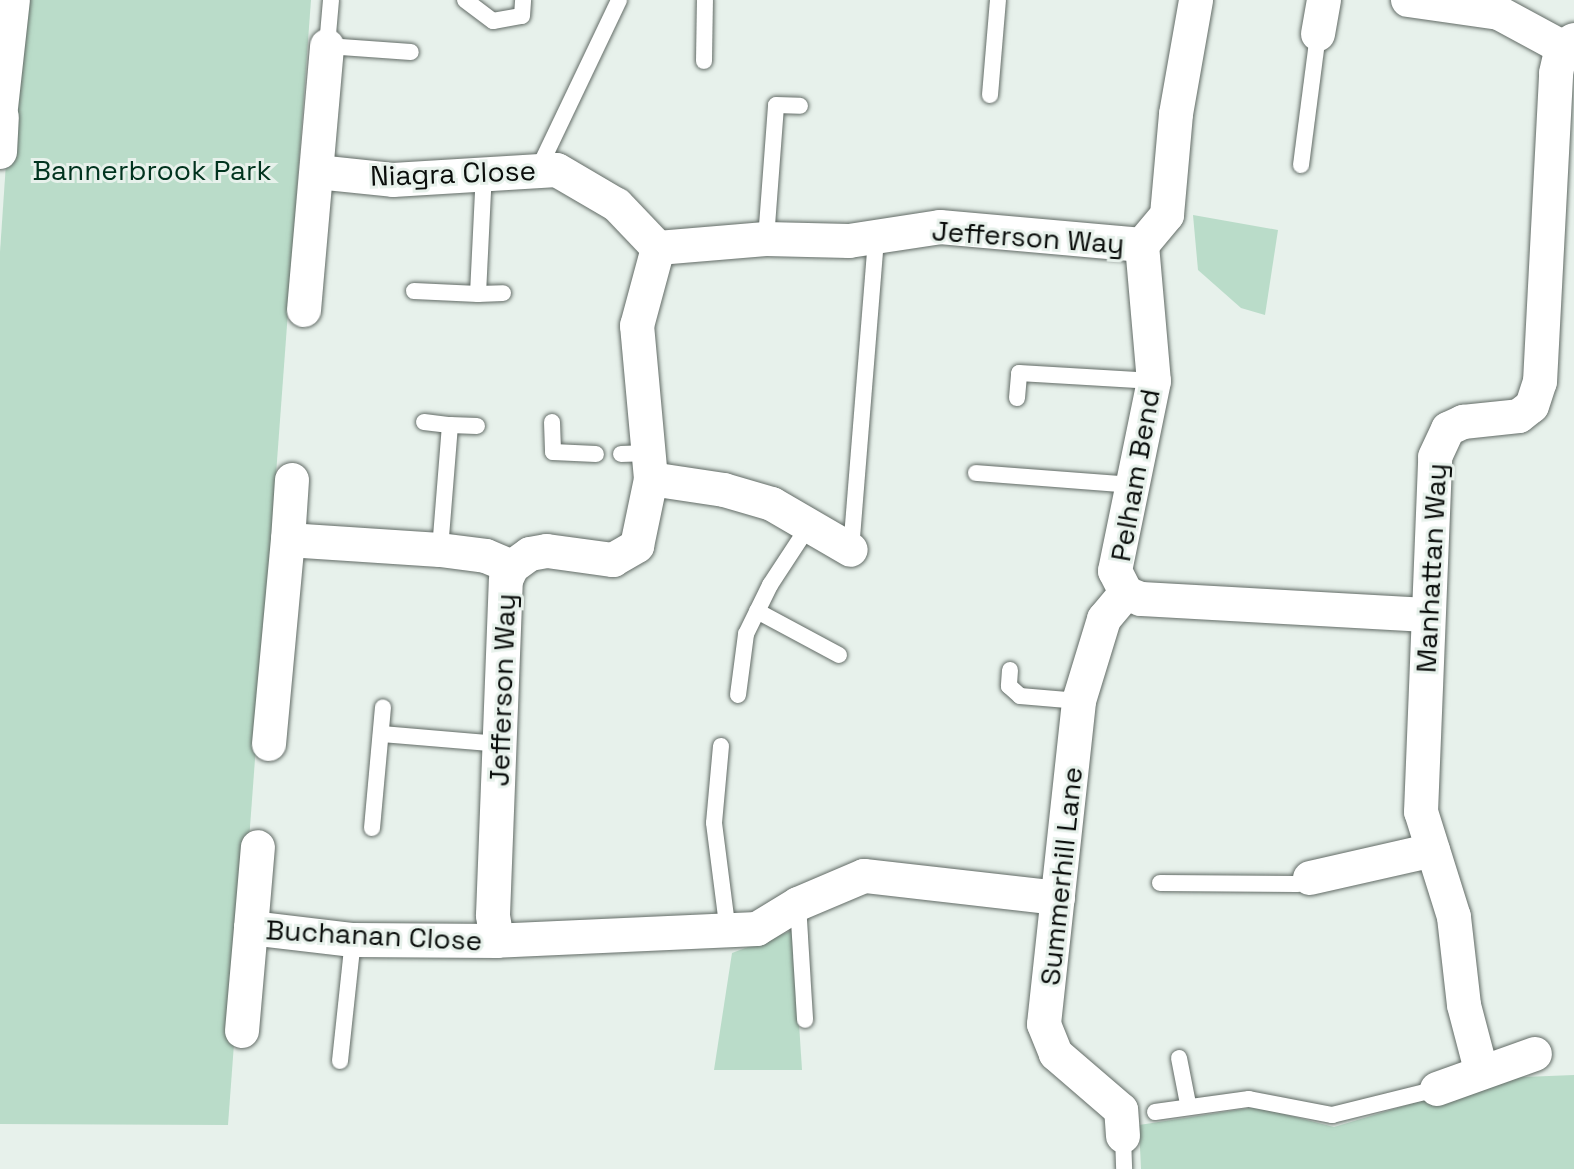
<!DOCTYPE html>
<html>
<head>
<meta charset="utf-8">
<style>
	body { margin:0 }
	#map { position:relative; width:1574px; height:1169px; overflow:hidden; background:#e7f1eb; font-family:"Space Grotesk",sans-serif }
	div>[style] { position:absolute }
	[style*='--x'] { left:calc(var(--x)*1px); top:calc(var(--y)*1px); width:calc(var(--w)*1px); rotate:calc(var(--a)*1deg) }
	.green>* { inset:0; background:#badcc9 }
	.roads { filter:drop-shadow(0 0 2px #626b66) drop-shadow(0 0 2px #626b66) }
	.lane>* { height:16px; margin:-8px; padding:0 8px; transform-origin:8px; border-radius:8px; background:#fff }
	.street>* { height:34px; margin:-17px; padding:0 17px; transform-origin:17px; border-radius:17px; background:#fff }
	span { translate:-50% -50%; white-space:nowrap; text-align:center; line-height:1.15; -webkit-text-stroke:6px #e7f1eb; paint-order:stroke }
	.park-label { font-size:28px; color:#00331e }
	.street-label { font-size:28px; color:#0a0d0b }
</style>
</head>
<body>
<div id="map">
	<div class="green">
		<i style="clip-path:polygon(17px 0,311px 0,228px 1125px,0 1124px,0 252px)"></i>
		<i style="clip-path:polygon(1193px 215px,1278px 230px,1265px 315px,1241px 308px,1198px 270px)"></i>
		<i style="clip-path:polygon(793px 930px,802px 1070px,714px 1070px,732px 953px)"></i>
		<i style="clip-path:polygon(1574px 1075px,1574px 1169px,1141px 1169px,1139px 1125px,1256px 1107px,1334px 1127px,1497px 1078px)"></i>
	</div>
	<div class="roads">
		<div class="lane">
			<i style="--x:331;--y:0;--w:46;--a:95"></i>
			<i style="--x:327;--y:46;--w:84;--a:4.1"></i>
			<i style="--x:465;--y:0;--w:35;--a:37"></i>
			<i style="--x:493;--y:21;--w:29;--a:-10"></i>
			<i style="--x:522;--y:16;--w:16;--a:-86"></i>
			<i style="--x:704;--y:61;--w:61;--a:-89.1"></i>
			<i style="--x:990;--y:95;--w:95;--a:-85.2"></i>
			<i style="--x:1301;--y:165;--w:132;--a:-82.6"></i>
			<i style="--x:538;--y:170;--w:188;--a:-64.5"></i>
			<i style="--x:766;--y:239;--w:134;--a:-85.7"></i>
			<i style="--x:776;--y:105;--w:24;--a:2"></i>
			<i style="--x:414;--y:291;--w:64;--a:2.7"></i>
			<i style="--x:478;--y:294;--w:121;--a:-87.2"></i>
			<i style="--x:478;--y:294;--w:25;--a:-2"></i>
			<i style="--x:1017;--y:398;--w:25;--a:-85"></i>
			<i style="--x:1019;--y:373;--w:135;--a:3.4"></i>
			<i style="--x:424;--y:422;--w:26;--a:7"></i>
			<i style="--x:450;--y:425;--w:125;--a:94.6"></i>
			<i style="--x:552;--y:422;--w:30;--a:88"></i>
			<i style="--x:553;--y:452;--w:43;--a:2.7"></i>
			<i style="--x:450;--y:425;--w:27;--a:2"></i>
			<i style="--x:621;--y:454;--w:27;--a:-2"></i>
			<i style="--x:976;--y:473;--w:156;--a:4.4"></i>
			<i style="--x:851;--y:550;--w:313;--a:-85.4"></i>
			<i style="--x:757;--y:611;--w:93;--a:28.2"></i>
			<i style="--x:1010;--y:670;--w:16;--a:94"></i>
			<i style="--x:1009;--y:686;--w:15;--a:42"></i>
			<i style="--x:1020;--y:696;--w:59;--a:4.8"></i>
			<i style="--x:738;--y:695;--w:62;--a:-82.5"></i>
			<i style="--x:746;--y:634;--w:55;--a:-63.9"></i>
			<i style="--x:770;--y:585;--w:69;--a:-56.8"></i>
			<i style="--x:381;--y:734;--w:119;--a:4.8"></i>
			<i style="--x:721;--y:746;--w:77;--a:95.2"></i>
			<i style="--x:714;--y:823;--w:111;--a:82.7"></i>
			<i style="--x:372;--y:828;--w:121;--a:-84.8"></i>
			<i style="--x:1160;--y:883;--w:137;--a:0.4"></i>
			<i style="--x:1297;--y:884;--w:14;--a:-25"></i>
			<i style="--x:798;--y:904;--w:116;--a:86.5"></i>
			<i style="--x:1179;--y:1058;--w:47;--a:78.9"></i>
			<i style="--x:340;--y:1061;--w:122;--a:-83.9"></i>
			<i style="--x:1155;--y:1112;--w:95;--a:-7.9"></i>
			<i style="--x:1249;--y:1099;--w:85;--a:10.9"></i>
			<i style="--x:1332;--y:1115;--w:108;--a:-13.9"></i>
			<i style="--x:1123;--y:1136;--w:33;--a:88"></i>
		</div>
		<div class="street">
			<i style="--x:1408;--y:0;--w:92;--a:8.1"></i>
			<i style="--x:1499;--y:13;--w:72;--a:28.4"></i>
			<i style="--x:1318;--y:34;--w:35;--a:-80"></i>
			<i style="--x:0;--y:117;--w:118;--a:-83.7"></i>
			<i style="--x:0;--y:152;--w:35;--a:-87"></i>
			<i style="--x:317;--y:172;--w:76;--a:6"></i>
			<i style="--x:393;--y:180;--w:164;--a:-3.5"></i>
			<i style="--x:557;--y:170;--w:69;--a:30.3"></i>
			<i style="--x:617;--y:205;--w:59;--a:46.4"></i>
			<i style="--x:1142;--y:245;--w:137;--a:85"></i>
			<i style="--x:1154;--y:381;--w:194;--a:101.6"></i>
			<i style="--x:1115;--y:571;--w:25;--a:63"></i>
			<i style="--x:1126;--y:593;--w:16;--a:22"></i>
			<i style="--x:1141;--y:599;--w:287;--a:3.2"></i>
			<i style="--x:304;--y:310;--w:265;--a:-85"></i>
			<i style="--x:651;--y:479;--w:74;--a:8.6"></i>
			<i style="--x:724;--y:490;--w:50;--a:16.3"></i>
			<i style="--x:772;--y:504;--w:91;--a:30.2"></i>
			<i style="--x:292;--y:480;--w:60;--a:93.8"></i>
			<i style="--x:288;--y:540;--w:152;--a:3.8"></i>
			<i style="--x:440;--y:550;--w:46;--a:7.4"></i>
			<i style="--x:486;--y:556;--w:28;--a:23"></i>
			<i style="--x:269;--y:744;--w:205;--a:-84.7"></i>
			<i style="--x:1310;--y:878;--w:126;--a:-12.8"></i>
			<i style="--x:1058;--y:898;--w:195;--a:-173.5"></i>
			<i style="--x:864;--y:876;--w:72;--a:157"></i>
			<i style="--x:798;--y:904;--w:48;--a:148.6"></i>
			<i style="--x:757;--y:929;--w:260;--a:177.4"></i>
			<i style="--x:497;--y:941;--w:26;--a:-99"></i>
			<i style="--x:493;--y:915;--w:335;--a:-87.8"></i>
			<i style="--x:506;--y:580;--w:14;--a:-65"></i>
			<i style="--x:512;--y:567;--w:22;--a:-36"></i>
			<i style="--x:530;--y:554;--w:17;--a:-10"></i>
			<i style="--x:547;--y:551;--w:67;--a:7.8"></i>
			<i style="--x:613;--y:560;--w:28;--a:-30"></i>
			<i style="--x:637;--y:546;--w:68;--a:-78.2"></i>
			<i style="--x:651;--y:479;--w:154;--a:-95.2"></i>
			<i style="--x:637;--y:326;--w:81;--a:-74.9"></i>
			<i style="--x:658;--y:248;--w:108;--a:-4.8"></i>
			<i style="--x:766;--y:239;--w:83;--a:1.4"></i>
			<i style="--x:849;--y:241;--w:92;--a:-8.7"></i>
			<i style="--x:940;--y:227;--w:203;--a:5.1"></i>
			<i style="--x:1142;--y:245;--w:39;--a:-50"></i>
			<i style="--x:1167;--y:215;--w:101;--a:-84.9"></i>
			<i style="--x:1176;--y:114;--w:116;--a:-80"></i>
			<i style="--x:251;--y:928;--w:81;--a:-85.1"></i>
			<i style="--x:242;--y:1031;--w:103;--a:-85"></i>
			<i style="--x:251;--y:928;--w:103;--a:6.7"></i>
			<i style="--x:353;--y:940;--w:144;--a:0.4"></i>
			<i style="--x:1481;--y:1070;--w:67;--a:-104.7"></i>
			<i style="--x:1464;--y:1005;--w:89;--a:-96.5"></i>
			<i style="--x:1454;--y:917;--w:110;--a:-107.4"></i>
			<i style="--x:1421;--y:812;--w:355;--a:-87.7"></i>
			<i style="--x:1435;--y:457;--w:31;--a:-65"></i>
			<i style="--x:1448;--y:429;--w:17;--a:-25"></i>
			<i style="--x:1463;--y:422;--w:56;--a:-6.1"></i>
			<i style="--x:1519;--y:416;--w:16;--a:-38"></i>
			<i style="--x:1532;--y:406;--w:25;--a:-72"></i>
			<i style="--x:1540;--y:382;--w:309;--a:-87"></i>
			<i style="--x:1556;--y:73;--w:27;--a:-77"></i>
			<i style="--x:1562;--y:47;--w:14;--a:-30"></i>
			<i style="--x:1437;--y:1089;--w:104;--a:-19.7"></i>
			<i style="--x:1123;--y:1136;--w:26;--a:-94"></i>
			<i style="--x:1121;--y:1110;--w:86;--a:-139.3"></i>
			<i style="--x:1056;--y:1054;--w:32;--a:-112"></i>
			<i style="--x:1044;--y:1024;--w:325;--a:-83.8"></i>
			<i style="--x:1079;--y:701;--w:86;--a:-73"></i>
			<i style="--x:1104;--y:619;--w:34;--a:-50"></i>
		</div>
	</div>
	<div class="park-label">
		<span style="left:152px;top:170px">Bannerbrook Park</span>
	</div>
	<div class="street-label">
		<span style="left:453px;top:173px;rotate:-2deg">Niagra Close</span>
		<span style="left:1028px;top:237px;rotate:4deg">Jefferson Way</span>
		<span style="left:1135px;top:475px;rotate:-80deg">Pelham Bend</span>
		<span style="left:1431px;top:568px;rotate:-87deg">Manhattan Way</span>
		<span style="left:502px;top:690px;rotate:-88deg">Jefferson Way</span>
		<span style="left:1061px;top:876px;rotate:-84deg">Summerhill Lane</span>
		<span style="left:374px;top:935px;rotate:3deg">Buchanan Close</span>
	</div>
</div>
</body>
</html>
